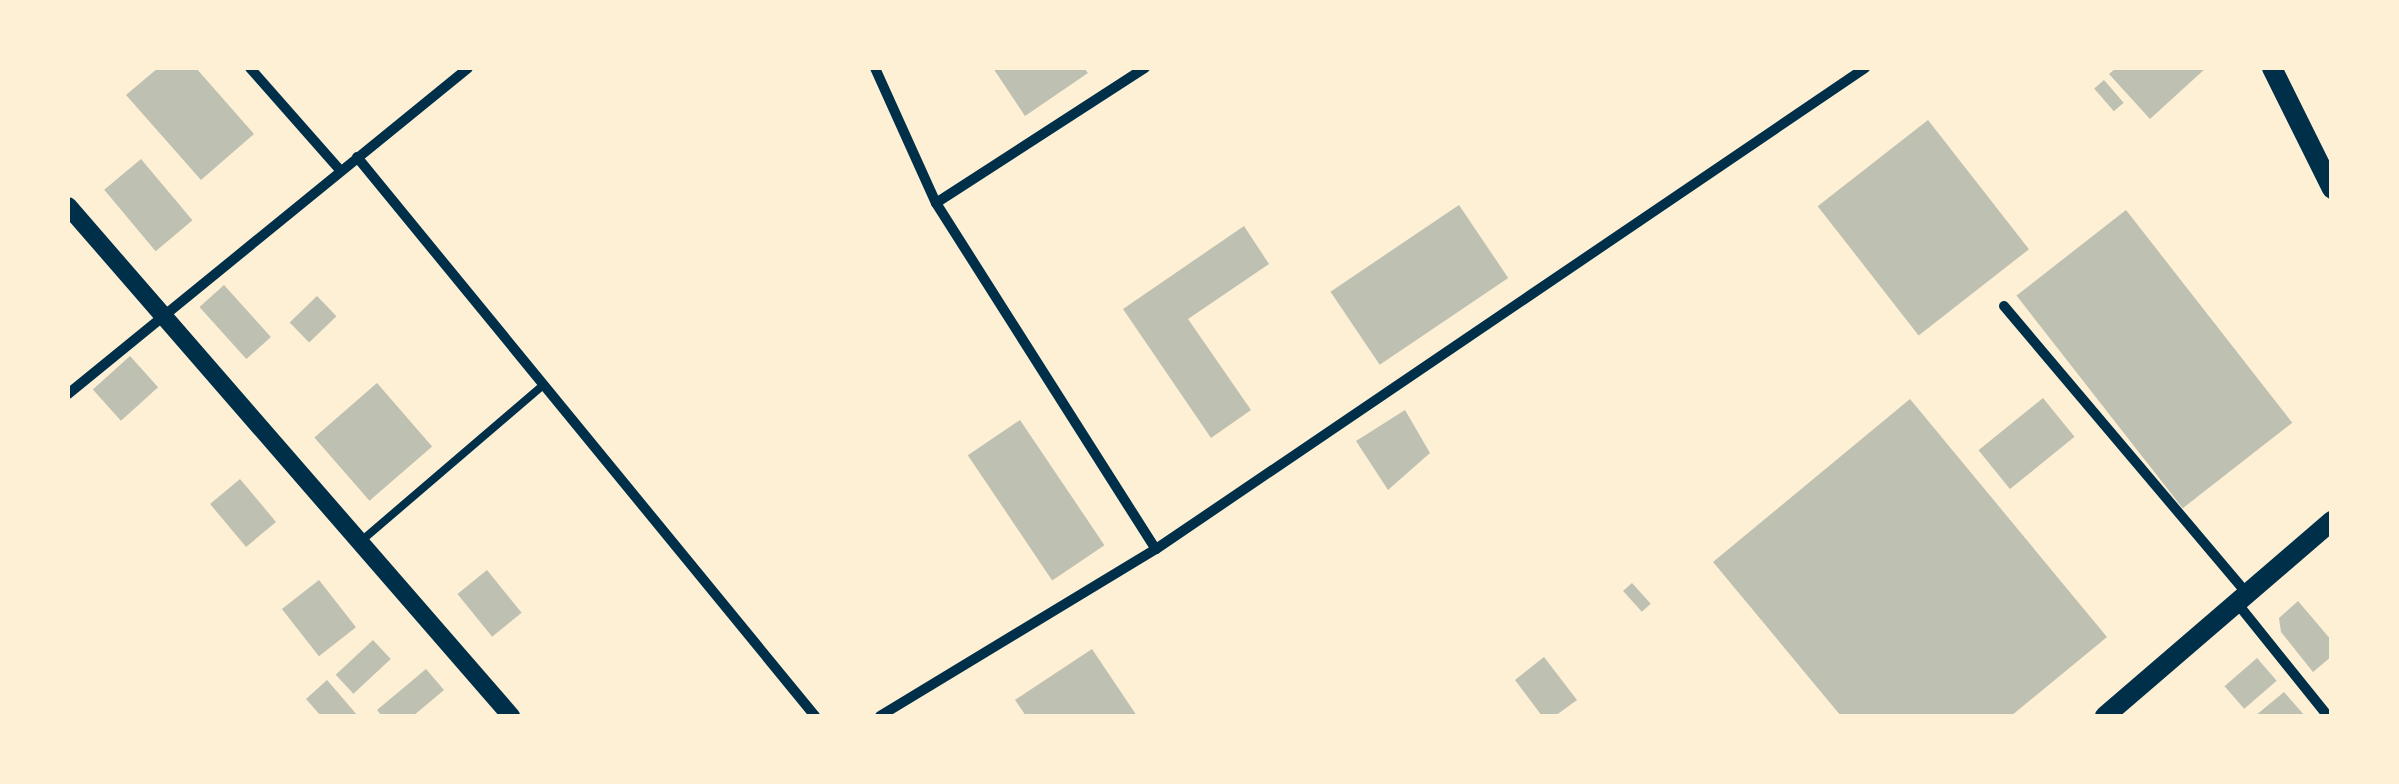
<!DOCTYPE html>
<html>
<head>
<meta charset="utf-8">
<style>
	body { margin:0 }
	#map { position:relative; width:2399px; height:784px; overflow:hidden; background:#fdf0d5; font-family:"Fira Sans Condensed",sans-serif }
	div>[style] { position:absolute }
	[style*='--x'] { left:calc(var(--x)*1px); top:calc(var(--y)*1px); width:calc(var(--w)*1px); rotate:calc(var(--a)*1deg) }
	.building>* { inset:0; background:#bec0b2; transform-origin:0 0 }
	.service>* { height:8px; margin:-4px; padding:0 4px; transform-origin:4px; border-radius:4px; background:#003049 }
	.minor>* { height:10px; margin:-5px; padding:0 5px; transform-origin:5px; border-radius:5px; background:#003049 }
	.tertiary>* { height:18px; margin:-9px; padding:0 9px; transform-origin:9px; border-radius:9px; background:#003049 }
	.secondary>* { height:20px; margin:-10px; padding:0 10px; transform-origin:10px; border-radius:10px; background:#003049 }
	span { translate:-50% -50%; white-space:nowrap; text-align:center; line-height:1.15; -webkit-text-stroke:8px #fdf0d5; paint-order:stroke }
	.frame { position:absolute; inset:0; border:70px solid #fdf0d5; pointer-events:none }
</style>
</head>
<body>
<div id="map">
	<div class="building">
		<i style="clip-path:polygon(158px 68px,196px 68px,254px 134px,201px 180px,126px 95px)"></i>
		<i style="clip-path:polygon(993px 68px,1084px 68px,1088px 73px,1025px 116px)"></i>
		<i style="clip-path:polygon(2116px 68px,2206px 68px,2150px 119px,2109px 74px)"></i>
		<i style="left:2104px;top:80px;width:30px;height:13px;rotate:49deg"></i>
		<i style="left:1928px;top:120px;width:164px;height:140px;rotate:52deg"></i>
		<i style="left:141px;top:159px;width:80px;height:48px;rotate:50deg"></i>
		<i style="left:1459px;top:205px;width:88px;height:155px;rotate:56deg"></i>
		<i style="left:2126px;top:210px;width:270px;height:139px;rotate:52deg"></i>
		<i style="clip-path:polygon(1244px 226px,1269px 264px,1188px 319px,1251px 410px,1211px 438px,1123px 309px)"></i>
		<i style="left:224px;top:285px;width:70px;height:33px;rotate:48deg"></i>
		<i style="left:317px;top:296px;width:28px;height:38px;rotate:46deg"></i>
		<i style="left:130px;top:356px;width:42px;height:50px;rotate:48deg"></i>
		<i style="left:377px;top:383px;width:84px;height:83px;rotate:49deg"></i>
		<i style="left:2043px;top:398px;width:50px;height:83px;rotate:51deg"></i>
		<i style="clip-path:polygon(1910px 399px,2107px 637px,2011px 716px,1841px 716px,1713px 562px)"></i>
		<i style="clip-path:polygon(1405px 410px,1430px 453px,1388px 490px,1356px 441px)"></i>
		<i style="left:1020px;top:420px;width:151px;height:63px;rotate:56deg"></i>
		<i style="left:240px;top:479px;width:56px;height:39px;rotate:50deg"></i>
		<i style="left:487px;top:570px;width:55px;height:38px;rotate:51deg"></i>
		<i style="left:319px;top:580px;width:60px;height:47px;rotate:52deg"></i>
		<i style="left:1632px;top:583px;width:28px;height:12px;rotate:48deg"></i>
		<i style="clip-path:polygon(2298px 601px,2332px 641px,2332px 656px,2313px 672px,2281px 632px,2279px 618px)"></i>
		<i style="left:373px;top:640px;width:26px;height:51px;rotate:47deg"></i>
		<i style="clip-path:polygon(1092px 649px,1137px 716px,1026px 716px,1015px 700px)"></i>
		<i style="clip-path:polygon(1544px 657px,1577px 700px,1555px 716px,1542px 716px,1515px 680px)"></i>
		<i style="left:2257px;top:658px;width:30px;height:43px;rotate:49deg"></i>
		<i style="clip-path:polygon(426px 669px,444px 690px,413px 716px,382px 716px,377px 710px)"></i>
		<i style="clip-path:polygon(327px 680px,358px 716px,321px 716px,306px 699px)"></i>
		<i style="clip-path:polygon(2284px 692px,2305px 716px,2255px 716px)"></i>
	</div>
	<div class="service">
		<i style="--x:360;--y:542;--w:241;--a:-40.6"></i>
	</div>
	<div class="minor">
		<i style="--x:250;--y:68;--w:136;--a:48.6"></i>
		<i style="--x:875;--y:68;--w:148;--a:65.7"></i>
		<i style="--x:936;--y:203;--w:410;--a:57.6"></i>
		<i style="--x:357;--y:157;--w:723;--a:50.67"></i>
		<i style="--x:936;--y:203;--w:249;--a:-32.9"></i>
		<i style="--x:2004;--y:306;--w:377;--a:49.8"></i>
		<i style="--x:68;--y:394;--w:516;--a:-39.18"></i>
		<i style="--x:2237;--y:603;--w:145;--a:51.2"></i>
		<i style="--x:880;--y:716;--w:323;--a:-31.2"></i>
		<i style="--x:1156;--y:549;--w:857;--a:-34.15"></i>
	</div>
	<div class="tertiary">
		<i style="--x:68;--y:206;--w:676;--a:49.02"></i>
	</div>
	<div class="secondary">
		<i style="--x:2272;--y:68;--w:135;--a:63.6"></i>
		<i style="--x:2105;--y:716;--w:299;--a:-40.7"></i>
	</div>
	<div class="frame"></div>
</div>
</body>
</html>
